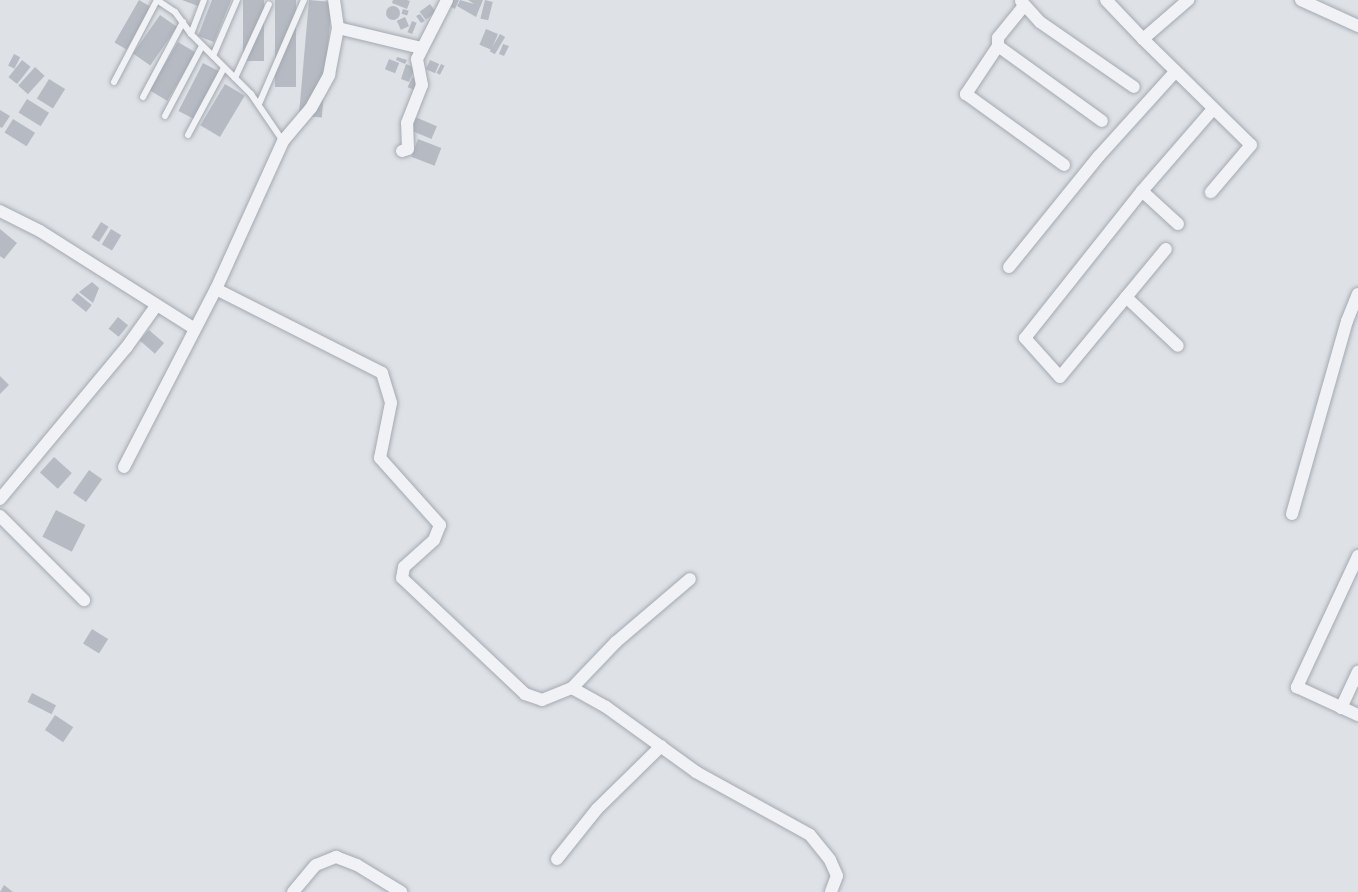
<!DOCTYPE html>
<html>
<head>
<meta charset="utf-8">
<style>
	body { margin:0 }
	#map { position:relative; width:1358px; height:892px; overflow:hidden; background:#dee2e7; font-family:Jost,sans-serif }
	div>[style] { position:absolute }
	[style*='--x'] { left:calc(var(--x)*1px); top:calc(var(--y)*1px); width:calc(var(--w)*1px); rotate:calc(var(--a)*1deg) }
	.building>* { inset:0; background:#b6bbc3; transform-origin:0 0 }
	.round { border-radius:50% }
	.roads { filter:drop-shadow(0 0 2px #a4a9b0) drop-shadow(0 0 2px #a4a9b0) }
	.lane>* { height:6px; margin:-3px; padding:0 3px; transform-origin:3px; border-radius:3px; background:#f0f2f5 }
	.street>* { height:12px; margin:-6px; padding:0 6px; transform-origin:6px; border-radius:6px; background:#f0f2f5 }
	span { translate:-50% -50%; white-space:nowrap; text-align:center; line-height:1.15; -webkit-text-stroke:5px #edf1f4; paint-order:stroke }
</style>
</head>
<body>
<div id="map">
	<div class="building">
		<i style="left:139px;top:0;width:14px;height:49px;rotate:30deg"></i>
		<i style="clip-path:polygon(182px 0,200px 0,198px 6px)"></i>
		<i style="clip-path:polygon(212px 0,231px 0,214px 42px,198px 36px)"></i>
		<i style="left:243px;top:0;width:21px;height:61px"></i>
		<i style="left:275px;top:0;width:21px;height:87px"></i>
		<i style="left:309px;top:0;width:23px;height:116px;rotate:5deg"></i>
		<i style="clip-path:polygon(393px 0,407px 0,410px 1px,407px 9px,392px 3px)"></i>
		<i style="clip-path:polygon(452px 0,459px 0,455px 9px,449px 6px)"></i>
		<i style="clip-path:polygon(460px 0,474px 4px,468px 0,483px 0,476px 17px,457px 6px)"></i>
		<i style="left:485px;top:0;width:8px;height:19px;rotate:14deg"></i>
		<i style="left:430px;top:4px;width:10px;height:13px;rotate:53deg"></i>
		<i class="round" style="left:386px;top:6px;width:14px;height:14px"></i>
		<i style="left:403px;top:9px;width:6px;height:5px;rotate:18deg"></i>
		<i style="clip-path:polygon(420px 14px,425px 21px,421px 23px,416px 16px)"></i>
		<i style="left:160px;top:15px;width:21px;height:47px;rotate:35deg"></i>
		<i style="left:405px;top:17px;width:10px;height:9px;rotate:66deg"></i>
		<i style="left:412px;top:21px;width:5px;height:12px;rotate:22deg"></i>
		<i style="left:486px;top:29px;width:13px;height:17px;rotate:23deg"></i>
		<i style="left:500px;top:34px;width:6px;height:20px;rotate:31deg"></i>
		<i style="left:178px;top:42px;width:21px;height:56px;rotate:31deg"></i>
		<i style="clip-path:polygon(503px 44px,509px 46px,504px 56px,499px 54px)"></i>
		<i style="left:14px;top:54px;width:7px;height:13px;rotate:27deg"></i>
		<i style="clip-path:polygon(397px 57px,407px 60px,405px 64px,396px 60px)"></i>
		<i style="left:389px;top:59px;width:11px;height:11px;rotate:22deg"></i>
		<i style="left:22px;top:60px;width:11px;height:22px;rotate:38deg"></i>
		<i style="left:430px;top:60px;width:10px;height:10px;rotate:24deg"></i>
		<i style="left:203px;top:63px;width:18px;height:54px;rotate:27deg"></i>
		<i style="clip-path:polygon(406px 64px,415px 68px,409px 82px,401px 79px)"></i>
		<i style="left:441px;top:64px;width:4px;height:10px;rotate:27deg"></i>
		<i style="left:35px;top:67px;width:13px;height:25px;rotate:42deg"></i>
		<i style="left:412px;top:77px;width:8px;height:11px;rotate:23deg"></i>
		<i style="left:49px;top:79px;width:19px;height:23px;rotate:32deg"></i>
		<i style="left:225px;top:84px;width:23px;height:48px;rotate:31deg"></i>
		<i style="left:27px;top:99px;width:26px;height:16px;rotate:32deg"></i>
		<i style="clip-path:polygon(0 110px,10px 116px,2px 128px,0 127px)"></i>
		<i style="left:413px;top:116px;width:26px;height:14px;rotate:23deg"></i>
		<i style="left:13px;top:119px;width:26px;height:16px;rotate:32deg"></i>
		<i style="left:418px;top:139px;width:25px;height:19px;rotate:21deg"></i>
		<i style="left:101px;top:222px;width:9px;height:18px;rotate:32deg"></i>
		<i style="clip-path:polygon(0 229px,17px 243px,4px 259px,0 256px)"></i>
		<i style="left:111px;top:229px;width:12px;height:18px;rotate:31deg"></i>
		<i style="clip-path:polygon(92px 282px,99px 288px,93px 303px,79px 292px)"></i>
		<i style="left:77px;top:293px;width:19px;height:9px;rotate:39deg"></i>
		<i style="left:118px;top:317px;width:13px;height:15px;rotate:39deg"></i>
		<i style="left:149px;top:330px;width:20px;height:14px;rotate:41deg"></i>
		<i style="clip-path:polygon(0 376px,9px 385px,0 394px)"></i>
		<i style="left:54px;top:457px;width:24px;height:21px;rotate:42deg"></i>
		<i style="left:89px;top:470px;width:16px;height:28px;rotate:35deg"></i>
		<i style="left:56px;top:510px;width:33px;height:30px;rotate:27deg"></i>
		<i style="left:92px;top:629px;width:19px;height:17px;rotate:32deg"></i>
		<i style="left:32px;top:693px;width:27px;height:10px;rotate:27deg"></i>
		<i style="left:55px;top:715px;width:22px;height:18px;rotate:34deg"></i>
		<i style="clip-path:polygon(4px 885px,13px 892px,0 892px)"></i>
	</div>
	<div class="roads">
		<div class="lane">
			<i style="--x:157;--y:0;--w:22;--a:34"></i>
			<i style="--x:175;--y:12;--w:27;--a:54"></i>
			<i style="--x:191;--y:34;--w:85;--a:45"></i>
			<i style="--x:251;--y:94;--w:57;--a:55.8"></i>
			<i style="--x:191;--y:34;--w:36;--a:-69"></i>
			<i style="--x:213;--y:56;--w:61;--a:-66.8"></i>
			<i style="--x:235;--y:78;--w:81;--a:-65.3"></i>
			<i style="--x:114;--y:82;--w:93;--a:-62.3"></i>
			<i style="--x:143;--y:97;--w:85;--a:-61.9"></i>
			<i style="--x:259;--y:104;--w:113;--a:-66.6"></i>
			<i style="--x:165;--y:116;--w:79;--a:-62.1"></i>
			<i style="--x:188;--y:135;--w:76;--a:-61.8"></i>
		</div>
		<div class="street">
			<i style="--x:1106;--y:0;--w:54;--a:46.5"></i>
			<i style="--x:1143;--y:39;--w:60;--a:-40.9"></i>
			<i style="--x:1301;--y:0;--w:63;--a:24.5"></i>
			<i style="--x:1021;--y:1;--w:28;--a:48"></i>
			<i style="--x:1040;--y:22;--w:114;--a:34.7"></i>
			<i style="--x:1023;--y:7;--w:40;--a:129"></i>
			<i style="--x:998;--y:38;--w:8;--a:90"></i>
			<i style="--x:998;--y:46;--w:128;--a:35.8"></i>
			<i style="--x:338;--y:28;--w:85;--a:13.5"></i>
			<i style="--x:1143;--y:39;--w:151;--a:44.5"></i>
			<i style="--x:1251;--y:145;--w:62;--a:130.4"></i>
			<i style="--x:998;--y:46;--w:58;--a:123.7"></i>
			<i style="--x:966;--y:94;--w:121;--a:35.9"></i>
			<i style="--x:402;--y:151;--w:6;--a:-18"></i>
			<i style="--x:408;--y:149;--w:26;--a:-92"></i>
			<i style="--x:407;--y:123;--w:41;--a:-68.5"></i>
			<i style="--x:422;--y:85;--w:26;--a:-101"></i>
			<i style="--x:417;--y:59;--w:66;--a:-63"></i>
			<i style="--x:1142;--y:191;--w:188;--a:128.5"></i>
			<i style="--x:1025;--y:338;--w:52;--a:48.1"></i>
			<i style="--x:1060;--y:377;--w:166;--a:-50.4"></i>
			<i style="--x:0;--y:211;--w:45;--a:26.6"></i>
			<i style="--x:40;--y:231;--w:183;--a:32.3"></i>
			<i style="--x:1178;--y:224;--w:49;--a:-137.5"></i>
			<i style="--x:1142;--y:191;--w:108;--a:-49.1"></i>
			<i style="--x:1009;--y:267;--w:143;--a:-51"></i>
			<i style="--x:1099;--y:156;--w:113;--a:-47.9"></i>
			<i style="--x:216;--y:289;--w:186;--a:26.8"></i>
			<i style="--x:382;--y:373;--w:31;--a:73"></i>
			<i style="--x:391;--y:403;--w:56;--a:101.3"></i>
			<i style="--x:380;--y:458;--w:90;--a:48.2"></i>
			<i style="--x:440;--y:525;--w:16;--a:112"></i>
			<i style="--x:434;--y:540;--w:40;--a:138"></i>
			<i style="--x:404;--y:567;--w:11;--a:100"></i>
			<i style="--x:402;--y:578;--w:169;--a:43.3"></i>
			<i style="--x:525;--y:694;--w:18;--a:19"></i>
			<i style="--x:542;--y:700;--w:32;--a:-22"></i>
			<i style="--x:572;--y:688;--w:64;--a:-46.3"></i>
			<i style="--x:616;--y:642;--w:97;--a:-40.4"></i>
			<i style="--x:1126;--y:297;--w:71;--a:43.3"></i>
			<i style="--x:124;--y:467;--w:200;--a:-62.7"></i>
			<i style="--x:216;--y:289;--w:162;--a:-65.6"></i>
			<i style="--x:283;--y:141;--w:43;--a:-49.7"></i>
			<i style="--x:311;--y:108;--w:38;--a:-61"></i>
			<i style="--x:329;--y:75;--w:48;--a:-79.2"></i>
			<i style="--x:338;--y:28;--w:28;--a:-98"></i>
			<i style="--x:0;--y:499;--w:197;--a:-50.2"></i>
			<i style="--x:126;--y:348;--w:52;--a:-54.5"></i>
			<i style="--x:1292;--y:514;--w:201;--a:-74.1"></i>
			<i style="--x:1347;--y:321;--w:29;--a:-68"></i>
			<i style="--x:0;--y:516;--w:119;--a:45"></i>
			<i style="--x:1358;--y:556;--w:145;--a:115"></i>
			<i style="--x:1297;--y:687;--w:67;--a:24.7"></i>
			<i style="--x:572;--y:688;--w:39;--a:29"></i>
			<i style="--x:606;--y:707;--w:111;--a:35.8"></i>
			<i style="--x:696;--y:772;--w:130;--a:28.9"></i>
			<i style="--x:810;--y:835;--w:32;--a:51"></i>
			<i style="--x:830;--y:860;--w:17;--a:66"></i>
			<i style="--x:837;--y:876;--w:17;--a:111"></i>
			<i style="--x:1341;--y:708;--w:40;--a:-65"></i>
			<i style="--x:557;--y:859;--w:64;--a:-51.3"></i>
			<i style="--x:597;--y:809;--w:90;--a:-44.5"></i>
			<i style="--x:293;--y:892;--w:35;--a:-50"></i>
			<i style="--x:316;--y:865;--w:22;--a:-22"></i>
			<i style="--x:336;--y:857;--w:22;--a:21"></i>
			<i style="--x:357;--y:865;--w:52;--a:31.5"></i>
		</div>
	</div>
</div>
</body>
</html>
